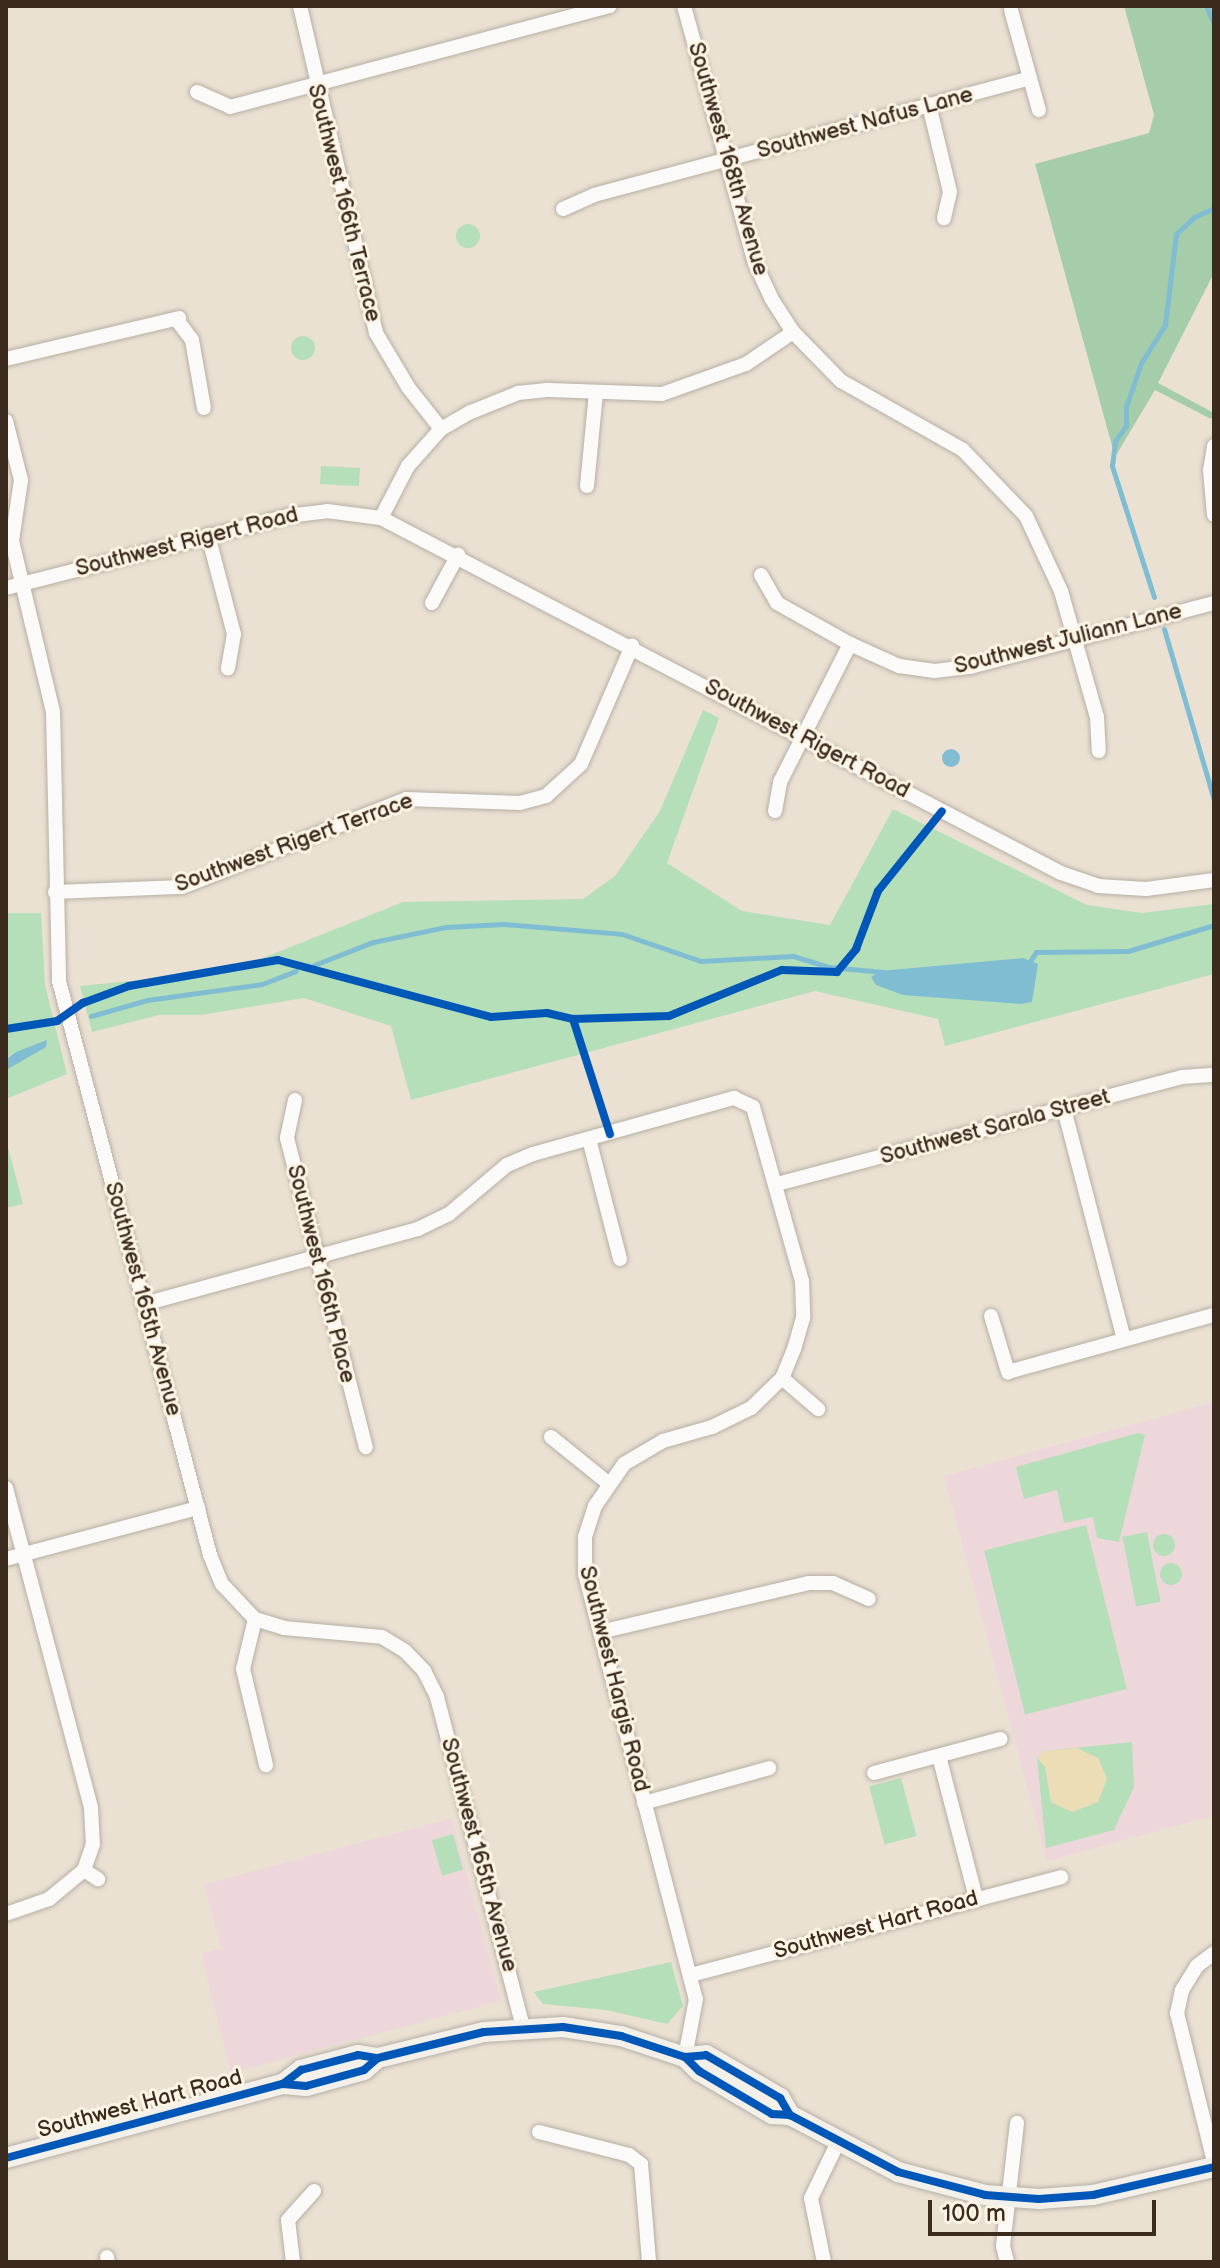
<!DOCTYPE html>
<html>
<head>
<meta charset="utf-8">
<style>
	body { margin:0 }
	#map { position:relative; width:1220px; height:2268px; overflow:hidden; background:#eae1d3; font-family:"Balsamiq Sans",sans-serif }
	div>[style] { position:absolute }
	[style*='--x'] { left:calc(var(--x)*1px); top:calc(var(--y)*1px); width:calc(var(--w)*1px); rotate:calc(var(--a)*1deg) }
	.built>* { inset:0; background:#eed7da }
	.green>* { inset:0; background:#b5dfb8; transform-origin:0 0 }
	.round { border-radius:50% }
	.forest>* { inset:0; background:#a6cda9 }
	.sand>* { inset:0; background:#ecddb6 }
	.water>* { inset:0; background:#80bdd2 }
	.stream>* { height:5px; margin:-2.5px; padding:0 2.5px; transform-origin:2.5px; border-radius:2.5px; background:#80bdd2 }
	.roads { filter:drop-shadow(0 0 2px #b6afa5) drop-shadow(0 0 2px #b6afa5) }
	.minor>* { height:14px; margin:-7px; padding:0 7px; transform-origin:7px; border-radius:7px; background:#fcfaf8 }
	.secondary>* { height:20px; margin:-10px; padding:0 10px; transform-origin:10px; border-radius:10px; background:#f3f0ea }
	.cycleway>* { height:8px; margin:-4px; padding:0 4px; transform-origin:4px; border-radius:4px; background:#0057b8 }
	span { translate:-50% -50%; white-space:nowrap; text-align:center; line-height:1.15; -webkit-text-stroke:6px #fcf5e5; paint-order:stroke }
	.street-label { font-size:22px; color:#3b2a1e }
	.frame { position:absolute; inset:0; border:8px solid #3b2a1e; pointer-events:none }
	.scale { position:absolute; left:928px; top:2200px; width:228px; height:36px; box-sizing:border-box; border:4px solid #3b2a1e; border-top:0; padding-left:10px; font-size:24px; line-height:28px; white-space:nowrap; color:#3b2a1e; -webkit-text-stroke:6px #fcf5e5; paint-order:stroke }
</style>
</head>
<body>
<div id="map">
	<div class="built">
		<i style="clip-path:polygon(1214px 1402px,1214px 1816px,1047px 1861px,944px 1476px)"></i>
		<i style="clip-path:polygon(452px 1818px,501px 2001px,231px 2073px,201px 1954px,221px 1948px,204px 1884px)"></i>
	</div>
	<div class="green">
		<i class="round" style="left:456px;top:224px;width:24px;height:24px"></i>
		<i class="round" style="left:291px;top:336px;width:24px;height:24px"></i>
		<i style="left:321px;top:466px;width:39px;height:18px;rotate:3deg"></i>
		<i style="clip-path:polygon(703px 710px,719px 718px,667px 863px,742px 911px,830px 925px,893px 809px,1087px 905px,1142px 913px,1214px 904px,1214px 974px,945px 1046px,938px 1019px,815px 991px,411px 1100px,391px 1026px,304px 998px,201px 1015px,159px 1015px,92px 1032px,80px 986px,199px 974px,258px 960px,403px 902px,583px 899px,615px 876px,660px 811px)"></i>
		<i style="clip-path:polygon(6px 913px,41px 913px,45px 985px,67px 1074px,6px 1099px)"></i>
		<i style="clip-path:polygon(6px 1140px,23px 1204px,6px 1208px)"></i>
		<i style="clip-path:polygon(1138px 1433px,1145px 1435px,1119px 1542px,1097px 1538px,1093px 1517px,1064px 1523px,1057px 1490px,1024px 1499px,1016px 1467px)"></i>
		<i style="left:1086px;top:1525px;width:169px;height:105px;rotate:76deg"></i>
		<i style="left:1147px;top:1532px;width:71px;height:25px;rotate:79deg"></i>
		<i class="round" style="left:1153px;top:1534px;width:22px;height:22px"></i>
		<i class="round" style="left:1160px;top:1563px;width:22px;height:22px"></i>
		<i style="clip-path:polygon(1132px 1742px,1134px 1787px,1114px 1830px,1046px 1848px,1037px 1758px,1044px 1751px)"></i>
		<i style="left:901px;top:1778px;width:60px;height:33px;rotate:75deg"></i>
		<i style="left:453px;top:1834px;width:37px;height:22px;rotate:74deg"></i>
		<i style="clip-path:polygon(671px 1962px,683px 2006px,667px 2024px,606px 2010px,543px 2004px,534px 1992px)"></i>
	</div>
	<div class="forest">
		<i style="clip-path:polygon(1124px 6px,1214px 6px,1214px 273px,1158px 383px,1214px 413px,1211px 419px,1155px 390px,1115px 457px,1035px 164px,1149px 133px,1154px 115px)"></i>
	</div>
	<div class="sand">
		<i style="clip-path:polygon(1077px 1748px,1098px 1758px,1107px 1779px,1098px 1802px,1072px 1812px,1051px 1802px,1045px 1767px,1037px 1758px,1044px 1751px)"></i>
	</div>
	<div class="water">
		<i class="round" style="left:942px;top:749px;width:18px;height:18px"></i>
		<i style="clip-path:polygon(1023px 958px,1038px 964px,1032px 1002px,1021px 1004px,903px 995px,876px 985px,871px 977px,880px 971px)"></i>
		<i style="clip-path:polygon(47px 1040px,46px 1047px,6px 1070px,6px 1060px,16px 1052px)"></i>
	</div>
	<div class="stream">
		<i style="--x:1206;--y:6;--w:20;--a:66"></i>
		<i style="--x:1154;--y:597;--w:138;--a:-107.8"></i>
		<i style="--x:1112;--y:466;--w:25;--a:-83"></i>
		<i style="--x:1115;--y:441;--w:19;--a:-54"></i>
		<i style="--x:1126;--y:426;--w:19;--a:-90"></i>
		<i style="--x:1126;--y:407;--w:46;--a:-71.2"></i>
		<i style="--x:1141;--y:363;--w:45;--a:-57.7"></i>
		<i style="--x:1165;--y:325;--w:92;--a:-83.1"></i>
		<i style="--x:1176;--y:234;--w:25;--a:-43"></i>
		<i style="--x:1194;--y:217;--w:22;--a:-24"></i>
		<i style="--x:1164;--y:629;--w:178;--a:73.7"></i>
		<i style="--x:1028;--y:964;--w:14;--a:-56"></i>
		<i style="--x:1036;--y:952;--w:92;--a:-0.6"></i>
		<i style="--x:1128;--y:951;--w:90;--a:-16.8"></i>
		<i style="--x:314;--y:965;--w:63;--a:-21.3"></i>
		<i style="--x:373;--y:942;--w:75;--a:-11.6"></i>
		<i style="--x:446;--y:927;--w:58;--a:-3"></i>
		<i style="--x:504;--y:924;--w:118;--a:4.8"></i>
		<i style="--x:622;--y:934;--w:83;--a:18.9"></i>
		<i style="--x:701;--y:961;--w:92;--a:-3.1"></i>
		<i style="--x:793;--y:956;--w:38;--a:17"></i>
		<i style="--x:829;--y:967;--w:55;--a:5.2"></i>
		<i style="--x:91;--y:1016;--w:58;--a:-15.9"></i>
		<i style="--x:147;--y:1000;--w:116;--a:-7.9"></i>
		<i style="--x:262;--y:984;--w:36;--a:-21"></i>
	</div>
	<div class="roads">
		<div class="minor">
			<i style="--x:300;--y:6;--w:336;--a:76.9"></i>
			<i style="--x:376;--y:333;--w:63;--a:59.3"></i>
			<i style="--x:408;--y:387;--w:53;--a:51.8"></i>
			<i style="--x:684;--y:6;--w:267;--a:74.6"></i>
			<i style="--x:755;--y:263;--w:38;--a:65"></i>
			<i style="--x:771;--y:298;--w:40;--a:57.1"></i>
			<i style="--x:793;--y:332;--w:69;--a:45.6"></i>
			<i style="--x:841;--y:381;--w:140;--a:29.5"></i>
			<i style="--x:963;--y:450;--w:91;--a:46.3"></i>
			<i style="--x:1026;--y:516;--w:83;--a:65"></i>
			<i style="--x:1061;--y:591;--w:131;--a:74.1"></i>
			<i style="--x:1097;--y:717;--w:34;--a:87"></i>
			<i style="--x:1011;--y:10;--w:104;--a:74.4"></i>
			<i style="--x:197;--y:92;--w:36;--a:24"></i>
			<i style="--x:230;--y:107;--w:393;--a:-14.9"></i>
			<i style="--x:929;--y:105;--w:89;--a:76.4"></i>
			<i style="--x:950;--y:192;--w:27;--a:103"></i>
			<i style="--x:563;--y:209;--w:34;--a:-24"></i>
			<i style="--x:594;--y:195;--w:451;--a:-15"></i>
			<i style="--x:177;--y:320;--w:25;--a:53"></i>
			<i style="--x:192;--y:340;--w:69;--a:80"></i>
			<i style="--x:6;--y:359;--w:178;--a:-13.3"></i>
			<i style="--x:6;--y:421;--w:61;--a:75.7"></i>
			<i style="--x:21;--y:480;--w:62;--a:98.4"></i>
			<i style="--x:12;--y:541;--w:176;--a:76.5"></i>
			<i style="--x:53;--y:712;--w:269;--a:88.7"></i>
			<i style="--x:59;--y:981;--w:594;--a:75.26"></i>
			<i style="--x:210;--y:1555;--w:31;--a:68"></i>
			<i style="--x:222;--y:1584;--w:48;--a:46.7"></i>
			<i style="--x:255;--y:1619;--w:30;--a:17"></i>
			<i style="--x:284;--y:1628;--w:98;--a:5.2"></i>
			<i style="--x:382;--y:1637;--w:27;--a:31"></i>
			<i style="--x:405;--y:1651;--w:28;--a:46"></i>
			<i style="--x:424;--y:1671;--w:29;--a:63"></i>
			<i style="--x:437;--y:1697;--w:341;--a:75.4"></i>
			<i style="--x:1214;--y:446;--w:24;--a:99"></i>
			<i style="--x:1210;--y:470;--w:45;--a:84.9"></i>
			<i style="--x:587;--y:486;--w:94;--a:-84.5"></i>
			<i style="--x:381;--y:518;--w:59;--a:-62.6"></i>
			<i style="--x:408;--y:466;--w:50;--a:-48.3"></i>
			<i style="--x:441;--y:429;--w:34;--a:-30"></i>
			<i style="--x:471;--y:412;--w:51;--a:-22"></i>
			<i style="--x:518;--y:393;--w:31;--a:-6"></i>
			<i style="--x:549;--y:390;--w:113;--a:2"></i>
			<i style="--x:662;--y:394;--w:89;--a:-19.7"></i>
			<i style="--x:746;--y:364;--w:57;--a:-34.2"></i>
			<i style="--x:208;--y:535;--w:102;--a:75.3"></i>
			<i style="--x:234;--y:634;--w:35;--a:100"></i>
			<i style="--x:761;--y:575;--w:32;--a:60"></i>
			<i style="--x:777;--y:603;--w:84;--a:29.3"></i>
			<i style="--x:850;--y:644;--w:54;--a:24.2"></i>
			<i style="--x:899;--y:666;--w:36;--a:8"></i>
			<i style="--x:935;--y:671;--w:35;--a:-7"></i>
			<i style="--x:970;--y:667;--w:252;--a:-14.7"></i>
			<i style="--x:6;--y:588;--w:291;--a:-14.3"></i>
			<i style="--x:288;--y:516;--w:39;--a:-7"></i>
			<i style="--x:327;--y:511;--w:54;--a:7.4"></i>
			<i style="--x:381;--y:518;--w:767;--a:27.57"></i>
			<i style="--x:1061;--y:873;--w:39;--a:19"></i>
			<i style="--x:1098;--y:886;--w:48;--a:3.6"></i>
			<i style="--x:1146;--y:889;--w:69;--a:-7.5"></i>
			<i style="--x:432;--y:603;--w:55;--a:-61.6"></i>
			<i style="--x:775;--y:811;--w:29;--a:-80"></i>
			<i style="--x:780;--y:782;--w:155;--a:-63.1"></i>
			<i style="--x:55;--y:892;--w:127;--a:-2.3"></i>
			<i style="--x:182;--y:887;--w:241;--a:-21.4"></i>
			<i style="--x:406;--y:799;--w:114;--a:2"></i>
			<i style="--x:520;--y:803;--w:27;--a:-15"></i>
			<i style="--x:546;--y:796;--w:47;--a:-42.4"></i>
			<i style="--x:581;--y:764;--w:129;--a:-66.6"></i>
			<i style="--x:295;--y:1100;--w:39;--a:102"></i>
			<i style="--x:287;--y:1138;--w:319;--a:75.7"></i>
			<i style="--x:1064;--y:1109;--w:238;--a:75.4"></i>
			<i style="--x:589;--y:1139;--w:124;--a:75.5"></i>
			<i style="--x:777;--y:1184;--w:419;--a:-14.8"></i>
			<i style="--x:1182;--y:1077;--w:32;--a:-4"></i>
			<i style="--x:144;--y:1304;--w:284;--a:-15.3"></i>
			<i style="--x:418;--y:1229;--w:34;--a:-26"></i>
			<i style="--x:449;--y:1214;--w:76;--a:-40.2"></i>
			<i style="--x:507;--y:1165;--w:28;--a:-23"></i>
			<i style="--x:533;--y:1154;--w:209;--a:-15.6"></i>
			<i style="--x:734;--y:1098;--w:21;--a:25"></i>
			<i style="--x:753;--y:1107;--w:181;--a:74.3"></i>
			<i style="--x:802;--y:1281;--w:37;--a:88"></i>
			<i style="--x:803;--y:1318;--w:32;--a:106"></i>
			<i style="--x:794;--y:1349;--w:31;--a:112"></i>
			<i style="--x:782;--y:1378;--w:43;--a:135.9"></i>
			<i style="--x:751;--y:1408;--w:43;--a:154"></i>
			<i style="--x:712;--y:1427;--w:51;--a:164.1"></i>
			<i style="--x:663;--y:1441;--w:45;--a:149.5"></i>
			<i style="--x:624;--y:1464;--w:51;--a:124.6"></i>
			<i style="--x:595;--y:1506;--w:33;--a:108"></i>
			<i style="--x:585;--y:1537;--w:37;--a:90"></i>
			<i style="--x:585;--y:1574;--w:439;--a:75.4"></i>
			<i style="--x:696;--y:1999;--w:59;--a:100.7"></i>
			<i style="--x:991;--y:1316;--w:59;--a:73.1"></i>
			<i style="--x:1008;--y:1372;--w:214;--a:-15.5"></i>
			<i style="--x:782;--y:1378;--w:48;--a:40.7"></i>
			<i style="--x:551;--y:1437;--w:73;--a:38.9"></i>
			<i style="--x:6;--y:1488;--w:331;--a:75.1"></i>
			<i style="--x:91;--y:1808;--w:36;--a:87"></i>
			<i style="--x:93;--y:1844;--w:28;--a:109"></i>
			<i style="--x:6;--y:1559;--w:199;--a:-14.9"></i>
			<i style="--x:255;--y:1619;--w:51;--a:103.5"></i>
			<i style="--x:243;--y:1669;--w:99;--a:76.5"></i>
			<i style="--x:600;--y:1632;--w:215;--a:-13.2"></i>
			<i style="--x:809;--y:1583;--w:24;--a:0"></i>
			<i style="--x:833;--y:1583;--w:39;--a:24"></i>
			<i style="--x:939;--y:1756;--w:147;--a:75.4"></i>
			<i style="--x:874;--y:1773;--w:131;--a:-15"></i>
			<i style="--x:644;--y:1803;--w:130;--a:-15.6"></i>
			<i style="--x:6;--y:1914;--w:46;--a:-19.2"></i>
			<i style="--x:49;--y:1899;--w:45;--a:-39.6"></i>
			<i style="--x:84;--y:1870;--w:17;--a:33"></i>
			<i style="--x:1214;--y:1953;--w:21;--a:143"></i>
			<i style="--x:1197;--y:1966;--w:28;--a:122"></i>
			<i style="--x:1182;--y:1990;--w:24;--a:102"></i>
			<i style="--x:1177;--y:2013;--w:153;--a:76"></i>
			<i style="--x:691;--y:1975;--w:383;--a:-14.8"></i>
			<i style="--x:539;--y:2132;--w:93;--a:14.3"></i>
			<i style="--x:629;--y:2155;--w:15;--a:37"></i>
			<i style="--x:641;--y:2164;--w:98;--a:85.3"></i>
			<i style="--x:107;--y:2257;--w:5;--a:79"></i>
			<i style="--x:293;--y:2262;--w:42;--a:-96.8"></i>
			<i style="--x:288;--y:2220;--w:39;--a:-48"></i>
			<i style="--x:824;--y:2262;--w:65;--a:-101.5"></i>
			<i style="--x:811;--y:2198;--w:64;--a:-64.2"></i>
			<i style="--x:1007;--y:2262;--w:16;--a:-104"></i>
			<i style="--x:1003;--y:2246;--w:124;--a:-83.5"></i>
		</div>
		<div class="secondary">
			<i style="--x:685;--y:2057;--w:20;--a:45"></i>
			<i style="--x:699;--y:2071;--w:85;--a:30.5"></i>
			<i style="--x:772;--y:2114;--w:18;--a:3"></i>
			<i style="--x:790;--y:2115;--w:122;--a:27.8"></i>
			<i style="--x:898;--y:2172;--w:90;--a:14.8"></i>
			<i style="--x:985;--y:2195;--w:54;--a:4.2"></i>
			<i style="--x:1039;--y:2199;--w:54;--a:-4.2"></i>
			<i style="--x:1093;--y:2195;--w:124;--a:-13"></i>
			<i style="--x:283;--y:2084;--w:23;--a:-38"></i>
			<i style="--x:301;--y:2070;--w:59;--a:-14.7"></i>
			<i style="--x:358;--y:2055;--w:20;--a:9"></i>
			<i style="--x:378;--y:2058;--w:109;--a:-13.8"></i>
			<i style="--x:484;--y:2032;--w:79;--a:-3.6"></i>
			<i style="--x:563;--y:2027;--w:59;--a:8.8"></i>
			<i style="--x:621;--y:2036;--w:67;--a:18.2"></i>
			<i style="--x:685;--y:2057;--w:21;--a:-5"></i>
			<i style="--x:706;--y:2055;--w:86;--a:30.2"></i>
			<i style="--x:780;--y:2098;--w:20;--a:60"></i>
			<i style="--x:6;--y:2158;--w:287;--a:-15"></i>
			<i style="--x:283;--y:2084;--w:23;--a:5"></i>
			<i style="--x:306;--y:2086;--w:60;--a:-15.4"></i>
			<i style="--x:364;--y:2070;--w:18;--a:-41"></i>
		</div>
	</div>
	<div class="cycleway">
		<i style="--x:573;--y:1019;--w:121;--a:72.2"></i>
		<i style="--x:6;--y:1029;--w:52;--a:-8.9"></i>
		<i style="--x:57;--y:1021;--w:32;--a:-35"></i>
		<i style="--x:83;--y:1003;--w:49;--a:-20.3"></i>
		<i style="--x:129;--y:986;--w:151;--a:-9.9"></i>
		<i style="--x:278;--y:960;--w:220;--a:15"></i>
		<i style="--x:491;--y:1017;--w:56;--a:-4.1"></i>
		<i style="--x:547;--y:1013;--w:27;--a:13"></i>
		<i style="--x:573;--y:1019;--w:96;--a:-1.8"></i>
		<i style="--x:669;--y:1016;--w:122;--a:-22.2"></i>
		<i style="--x:782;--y:970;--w:55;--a:2.1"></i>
		<i style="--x:837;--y:972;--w:30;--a:-50"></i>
		<i style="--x:856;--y:949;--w:62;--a:-69.2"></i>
		<i style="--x:878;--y:891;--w:102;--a:-51.3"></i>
		<i style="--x:685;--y:2057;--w:20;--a:45"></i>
		<i style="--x:699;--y:2071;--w:85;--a:30.5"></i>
		<i style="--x:772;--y:2114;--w:18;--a:3"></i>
		<i style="--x:790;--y:2115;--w:122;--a:27.8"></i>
		<i style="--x:898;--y:2172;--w:90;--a:14.8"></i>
		<i style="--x:985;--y:2195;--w:54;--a:4.2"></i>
		<i style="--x:1039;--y:2199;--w:54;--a:-4.2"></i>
		<i style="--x:1093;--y:2195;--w:124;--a:-13"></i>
		<i style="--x:283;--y:2084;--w:23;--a:-38"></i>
		<i style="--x:301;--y:2070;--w:59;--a:-14.7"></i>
		<i style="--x:358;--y:2055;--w:20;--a:9"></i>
		<i style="--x:378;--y:2058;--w:109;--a:-13.8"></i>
		<i style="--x:484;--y:2032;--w:79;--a:-3.6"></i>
		<i style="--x:563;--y:2027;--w:59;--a:8.8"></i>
		<i style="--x:621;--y:2036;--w:67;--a:18.2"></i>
		<i style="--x:685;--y:2057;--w:21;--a:-5"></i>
		<i style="--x:706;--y:2055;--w:86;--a:30.2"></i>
		<i style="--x:780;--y:2098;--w:20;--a:60"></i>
		<i style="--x:6;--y:2158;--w:287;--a:-15"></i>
		<i style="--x:283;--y:2084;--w:23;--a:5"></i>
		<i style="--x:306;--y:2086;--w:60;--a:-15.4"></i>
		<i style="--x:364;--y:2070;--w:18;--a:-41"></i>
	</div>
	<div class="street-label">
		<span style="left:865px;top:123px;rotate:-15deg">Southwest Nafus Lane</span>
		<span style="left:728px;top:159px;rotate:74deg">Southwest 168th Avenue</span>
		<span style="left:344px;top:203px;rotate:76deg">Southwest 166th Terrace</span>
		<span style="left:187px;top:542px;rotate:-14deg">Southwest Rigert Road</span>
		<span style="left:1068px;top:639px;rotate:-14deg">Southwest Juliann Lane</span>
		<span style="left:807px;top:739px;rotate:28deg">Southwest Rigert Road</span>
		<span style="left:294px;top:843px;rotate:-20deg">Southwest Rigert Terrace</span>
		<span style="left:995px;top:1127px;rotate:-15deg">Southwest Sarala Street</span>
		<span style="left:321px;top:1274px;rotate:76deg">Southwest 166th Place</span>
		<span style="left:143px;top:1299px;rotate:75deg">Southwest 165th Avenue</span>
		<span style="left:614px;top:1679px;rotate:76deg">Southwest Hargis Road</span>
		<span style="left:479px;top:1855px;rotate:75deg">Southwest 165th Avenue</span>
		<span style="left:876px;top:1925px;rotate:-15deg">Southwest Hart Road</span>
		<span style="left:140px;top:2104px;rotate:-15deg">Southwest Hart Road</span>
	</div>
	<div class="frame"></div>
	<div class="scale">100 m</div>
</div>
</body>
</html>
